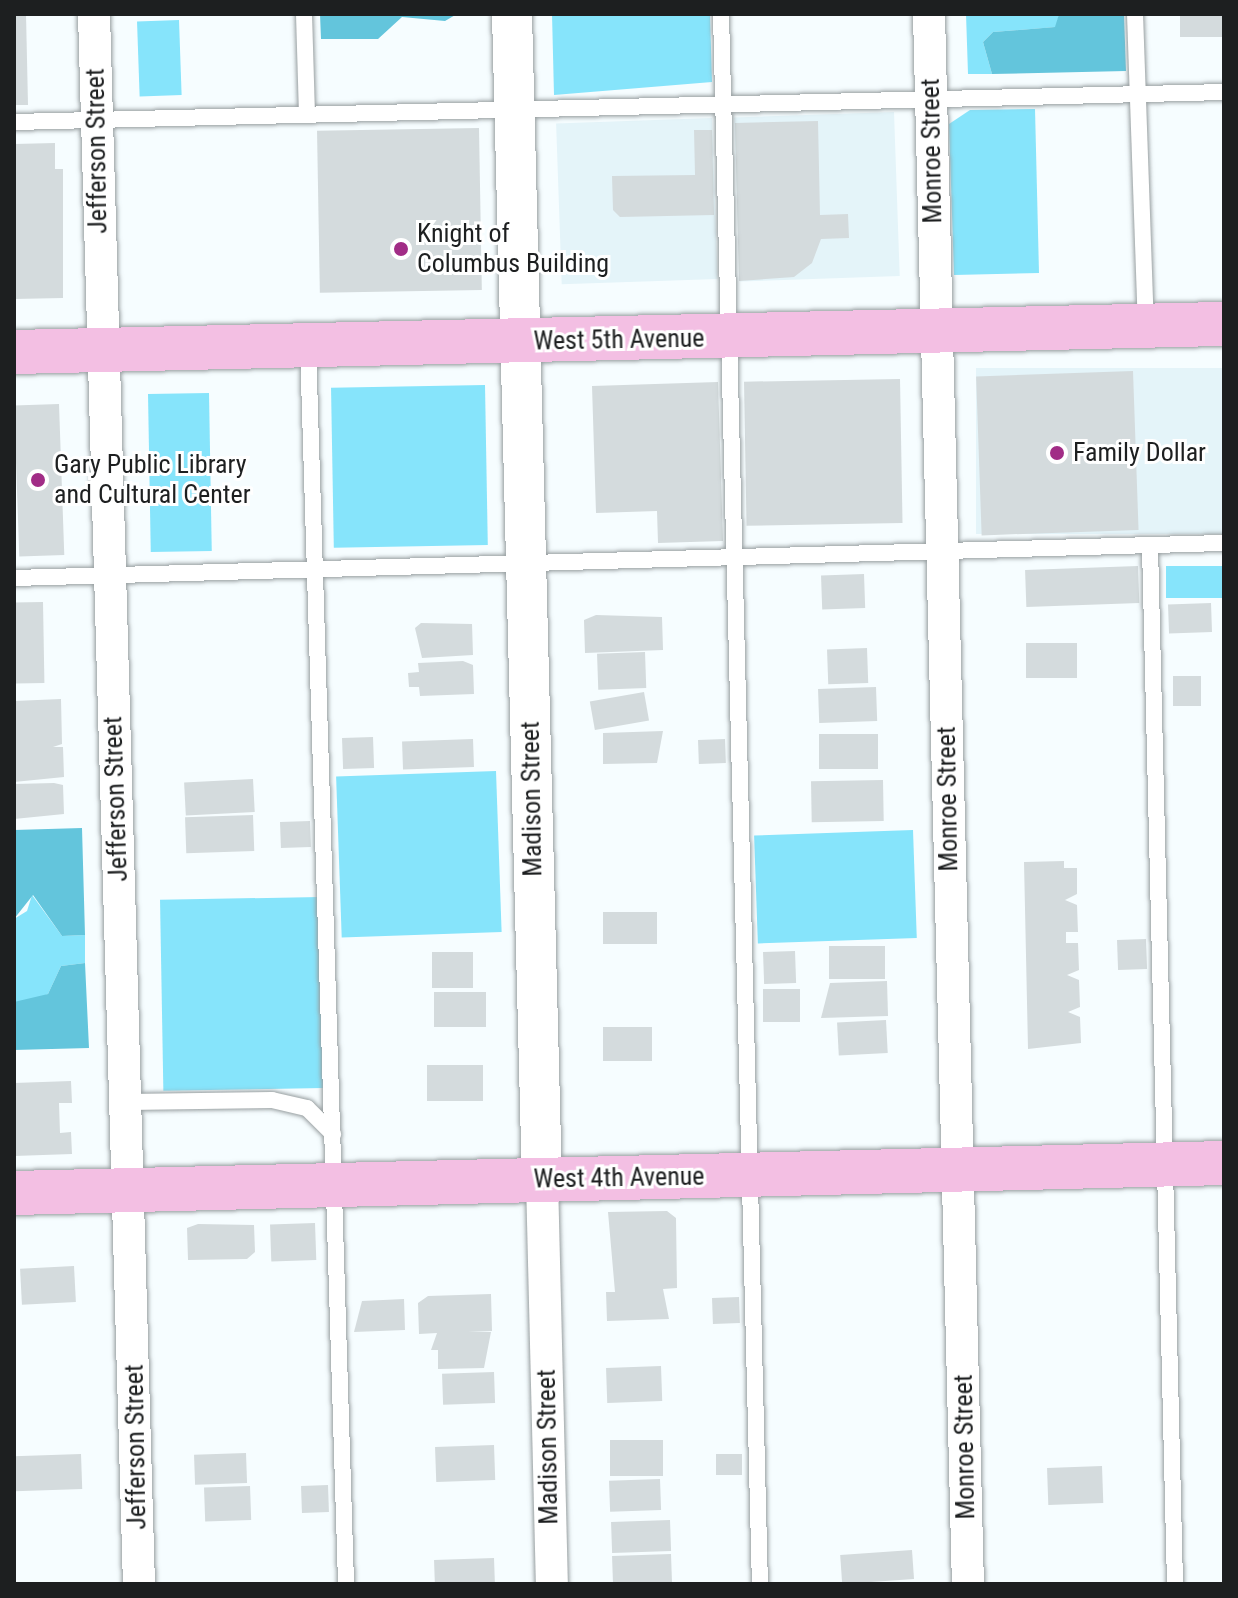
<!DOCTYPE html>
<html>
<head>
<meta charset="utf-8">
<style>
	body { margin:0 }
	#map { position:relative; width:1238px; height:1598px; overflow:hidden; background:#f6fdff; font-family:"Roboto Condensed",sans-serif }
	div>[style] { position:absolute }
	[style*='--x'] { left:calc(var(--x)*1px); top:calc(var(--y)*1px); width:calc(var(--w)*1px); rotate:calc(var(--a)*1deg) }
	.built>* { inset:0; background:#e4f4f9; transform-origin:0 0 }
	.green>* { inset:0; background:#86e4fb; transform-origin:0 0 }
	.forest>* { inset:0; background:#63c5dc }
	.building>* { inset:0; background:#d4dbdd; transform-origin:0 0 }
	.roads { filter:drop-shadow(0 0 2px #989fa1) drop-shadow(0 0 2px #989fa1) }
	.service>* { height:16px; margin:-8px; padding:0 8px; transform-origin:8px; border-radius:8px; background:#fff }
	.minor>* { height:32px; margin:-16px; padding:0 16px; transform-origin:16px; border-radius:16px; background:#fff }
	.tertiary>* { height:40px; margin:-20px; padding:0 20px; transform-origin:20px; border-radius:20px; background:#fff }
	.primary>* { height:44px; margin:-22px; padding:0 22px; transform-origin:22px; border-radius:22px; background:#f3bfe3 }
	.dots>* { width:22px; height:22px; translate:-50% -50%; box-sizing:border-box; border:4px solid #fff; border-radius:50% }
	span { translate:-50% -50%; white-space:nowrap; text-align:center; line-height:1.15; -webkit-text-stroke:6px #fff; paint-order:stroke }
	.street-label { font-size:26px; color:#1d1f20 }
	.poi-label { font-size:26px; color:#1d1f20 }
	.left { translate:0 -50%; text-align:left }
	.frame { position:absolute; inset:0; border:16px solid #1d1f20; pointer-events:none }
</style>
</head>
<body>
<div id="map">
	<div class="built">
		<i style="left:894px;top:112px;width:164px;height:160px;rotate:88deg"></i>
		<i style="left:712px;top:118px;width:161px;height:156px;rotate:88deg"></i>
		<i style="left:1224px;top:368px;width:166px;height:248px;rotate:90deg"></i>
	</div>
	<div class="green">
		<i style="clip-path:polygon(552px 14px,710px 14px,712px 82px,554px 95px)"></i>
		<i style="clip-path:polygon(966px 14px,1059px 14px,1056px 27px,993px 32px,983px 42px,992px 74px,968px 74px)"></i>
		<i style="left:179px;top:20px;width:75px;height:42px;rotate:88deg"></i>
		<i style="clip-path:polygon(1035px 109px,1039px 273px,954px 275px,949px 124px,970px 110px)"></i>
		<i style="left:485px;top:385px;width:160px;height:154px;rotate:89deg"></i>
		<i style="left:209px;top:393px;width:158px;height:61px;rotate:89deg"></i>
		<i style="left:1224px;top:566px;width:32px;height:58px;rotate:90deg"></i>
		<i style="left:496px;top:771px;width:161px;height:160px;rotate:88deg"></i>
		<i style="left:913px;top:830px;width:108px;height:159px;rotate:88deg"></i>
		<i style="clip-path:polygon(32px 895px,62px 936px,85px 935px,85px 963px,61px 966px,48px 994px,23px 1005px,14px 1002px,14px 919px,27px 911px)"></i>
		<i style="left:320px;top:897px;width:191px;height:160px;rotate:89deg"></i>
	</div>
	<div class="forest">
		<i style="clip-path:polygon(320px 14px,457px 14px,445px 21px,402px 17px,378px 39px,321px 39px)"></i>
		<i style="clip-path:polygon(1059px 14px,1124px 14px,1126px 71px,992px 74px,983px 42px,993px 32px,1055px 27px)"></i>
		<i style="clip-path:polygon(82px 828px,85px 935px,62px 936px,33px 895px,14px 919px,14px 830px)"></i>
		<i style="clip-path:polygon(85px 963px,89px 1048px,14px 1050px,14px 1002px,48px 994px,61px 966px)"></i>
	</div>
	<div class="building">
		<i style="clip-path:polygon(14px 14px,26px 14px,28px 105px,14px 105px)"></i>
		<i style="left:1180px;top:14px;width:44px;height:23px"></i>
		<i style="clip-path:polygon(818px 121px,820px 215px,848px 214px,849px 238px,821px 239px,812px 263px,794px 277px,739px 281px,735px 123px)"></i>
		<i style="left:479px;top:128px;width:162px;height:162px;rotate:89deg"></i>
		<i style="clip-path:polygon(694px 130px,712px 130px,714px 215px,620px 217px,613px 210px,612px 176px,695px 175px)"></i>
		<i style="clip-path:polygon(55px 143px,55px 169px,63px 169px,63px 298px,14px 299px,14px 144px)"></i>
		<i style="left:1133px;top:371px;width:159px;height:157px;rotate:88deg"></i>
		<i style="left:900px;top:379px;width:144px;height:156px;rotate:89deg"></i>
		<i style="clip-path:polygon(718px 382px,723px 541px,658px 543px,657px 511px,596px 513px,592px 386px)"></i>
		<i style="left:59px;top:404px;width:151px;height:45px;rotate:88deg"></i>
		<i style="left:1138px;top:566px;width:37px;height:113px;rotate:88deg"></i>
		<i style="left:864px;top:574px;width:34px;height:43px;rotate:88deg"></i>
		<i style="left:43px;top:602px;width:81px;height:29px;rotate:89deg"></i>
		<i style="left:1211px;top:603px;width:29px;height:43px;rotate:88deg"></i>
		<i style="clip-path:polygon(596px 615px,662px 617px,663px 650px,585px 653px,584px 620px)"></i>
		<i style="clip-path:polygon(421px 623px,472px 624px,473px 655px,422px 658px,415px 628px)"></i>
		<i style="left:1077px;top:643px;width:35px;height:51px;rotate:90deg"></i>
		<i style="left:867px;top:648px;width:35px;height:40px;rotate:88deg"></i>
		<i style="left:645px;top:652px;width:36px;height:48px;rotate:88deg"></i>
		<i style="clip-path:polygon(463px 661px,473px 665px,474px 694px,420px 696px,419px 687px,409px 687px,408px 673px,419px 672px,418px 663px)"></i>
		<i style="left:1201px;top:676px;width:30px;height:28px;rotate:90deg"></i>
		<i style="left:876px;top:687px;width:34px;height:58px;rotate:88deg"></i>
		<i style="left:644px;top:692px;width:29px;height:55px;rotate:80deg"></i>
		<i style="clip-path:polygon(61px 699px,62px 744px,53px 747px,63px 747px,64px 777px,14px 782px,14px 701px)"></i>
		<i style="clip-path:polygon(663px 731px,657px 763px,603px 764px,603px 733px)"></i>
		<i style="left:878px;top:734px;width:35px;height:59px;rotate:90deg"></i>
		<i style="left:373px;top:737px;width:31px;height:31px;rotate:88deg"></i>
		<i style="left:473px;top:739px;width:28px;height:71px;rotate:88deg"></i>
		<i style="left:725px;top:739px;width:24px;height:27px;rotate:88deg"></i>
		<i style="left:253px;top:779px;width:33px;height:69px;rotate:87deg"></i>
		<i style="left:883px;top:780px;width:41px;height:72px;rotate:89deg"></i>
		<i style="clip-path:polygon(54px 783px,63px 785px,64px 814px,14px 819px,14px 784px)"></i>
		<i style="left:253px;top:815px;width:36px;height:68px;rotate:88deg"></i>
		<i style="left:310px;top:821px;width:26px;height:30px;rotate:88deg"></i>
		<i style="clip-path:polygon(1064px 861px,1064px 868px,1077px 868px,1077px 894px,1065px 900px,1077px 905px,1078px 932px,1066px 932px,1066px 943px,1078px 943px,1079px 970px,1067px 975px,1079px 980px,1080px 1007px,1068px 1012px,1080px 1017px,1081px 1043px,1028px 1049px,1024px 862px)"></i>
		<i style="left:657px;top:912px;width:32px;height:54px;rotate:90deg"></i>
		<i style="left:1146px;top:939px;width:30px;height:29px;rotate:88deg"></i>
		<i style="left:885px;top:946px;width:33px;height:56px;rotate:90deg"></i>
		<i style="left:795px;top:951px;width:32px;height:32px;rotate:88deg"></i>
		<i style="left:432px;top:952px;width:41px;height:36px"></i>
		<i style="clip-path:polygon(887px 981px,888px 1016px,821px 1018px,830px 983px)"></i>
		<i style="left:763px;top:989px;width:37px;height:33px"></i>
		<i style="left:486px;top:992px;width:35px;height:52px;rotate:90deg"></i>
		<i style="left:886px;top:1020px;width:33px;height:49px;rotate:87deg"></i>
		<i style="left:603px;top:1027px;width:49px;height:34px"></i>
		<i style="left:483px;top:1065px;width:36px;height:56px;rotate:90deg"></i>
		<i style="clip-path:polygon(71px 1081px,72px 1103px,59px 1103px,60px 1133px,71px 1132px,72px 1154px,14px 1156px,14px 1083px)"></i>
		<i style="clip-path:polygon(667px 1211px,676px 1218px,677px 1288px,663px 1289px,669px 1319px,607px 1321px,606px 1292px,615px 1292px,608px 1212px)"></i>
		<i style="left:315px;top:1223px;width:37px;height:45px;rotate:88deg"></i>
		<i style="clip-path:polygon(198px 1224px,254px 1225px,255px 1252px,247px 1259px,188px 1260px,187px 1228px)"></i>
		<i style="left:74px;top:1266px;width:36px;height:54px;rotate:87deg"></i>
		<i style="clip-path:polygon(491px 1294px,492px 1331px,468px 1332px,491px 1332px,484px 1368px,438px 1369px,438px 1350px,431px 1350px,437px 1333px,419px 1334px,418px 1303px,428px 1296px)"></i>
		<i style="left:739px;top:1297px;width:26px;height:27px;rotate:88deg"></i>
		<i style="clip-path:polygon(404px 1299px,405px 1330px,354px 1332px,362px 1301px)"></i>
		<i style="left:661px;top:1366px;width:35px;height:55px;rotate:88deg"></i>
		<i style="left:494px;top:1372px;width:31px;height:52px;rotate:88deg"></i>
		<i style="left:663px;top:1440px;width:36px;height:53px;rotate:90deg"></i>
		<i style="left:494px;top:1445px;width:35px;height:59px;rotate:88deg"></i>
		<i style="left:246px;top:1453px;width:30px;height:52px;rotate:88deg"></i>
		<i style="left:81px;top:1454px;width:35px;height:67px;rotate:88deg"></i>
		<i style="left:716px;top:1454px;width:26px;height:21px"></i>
		<i style="left:1102px;top:1466px;width:37px;height:55px;rotate:88deg"></i>
		<i style="left:660px;top:1479px;width:31px;height:51px;rotate:88deg"></i>
		<i style="left:328px;top:1485px;width:27px;height:27px;rotate:88deg"></i>
		<i style="left:250px;top:1486px;width:34px;height:46px;rotate:88deg"></i>
		<i style="left:670px;top:1520px;width:31px;height:59px;rotate:88deg"></i>
		<i style="left:912px;top:1550px;width:29px;height:72px;rotate:86deg"></i>
		<i style="left:671px;top:1554px;width:30px;height:59px;rotate:88deg"></i>
		<i style="left:494px;top:1558px;width:26px;height:60px;rotate:88deg"></i>
	</div>
	<div class="roads">
		<div class="service">
			<i style="--x:304;--y:14;--w:99;--a:88.3"></i>
			<i style="--x:721;--y:14;--w:1570;--a:88.58"></i>
			<i style="--x:1135;--y:14;--w:310;--a:88"></i>
			<i style="--x:14;--y:122;--w:1210;--a:-1.42"></i>
			<i style="--x:308;--y:346;--w:1239;--a:88.24"></i>
			<i style="--x:1150;--y:546;--w:1038;--a:88.62"></i>
			<i style="--x:14;--y:578;--w:1211;--a:-1.66"></i>
			<i style="--x:128;--y:1102;--w:144;--a:-0.8"></i>
			<i style="--x:272;--y:1100;--w:36;--a:13"></i>
			<i style="--x:307;--y:1108;--w:37;--a:45"></i>
		</div>
		<div class="minor">
			<i style="--x:94;--y:14;--w:1571;--a:88.36"></i>
			<i style="--x:929;--y:14;--w:1570;--a:88.58"></i>
			<i style="--x:542;--y:1180;--w:404;--a:88.6"></i>
		</div>
		<div class="tertiary">
			<i style="--x:512;--y:14;--w:1166;--a:88.53"></i>
		</div>
		<div class="primary">
			<i style="--x:14;--y:352;--w:1210;--a:-1.33"></i>
			<i style="--x:14;--y:1193;--w:1210;--a:-1.42"></i>
		</div>
	</div>
	<div class="dots">
		<i style="left:401px;top:249px;background:#a12c86"></i>
		<i style="left:1057px;top:453px;background:#a12c86"></i>
		<i style="left:38px;top:480px;background:#a12c86"></i>
	</div>
	<div class="street-label">
		<span style="left:97px;top:151px;rotate:-91deg">Jefferson Street</span>
		<span style="left:932px;top:151px;rotate:-91deg">Monroe Street</span>
		<span style="left:619px;top:340px;rotate:-1deg">West 5th Avenue</span>
		<span style="left:116px;top:799px;rotate:-92deg">Jefferson Street</span>
		<span style="left:532px;top:799px;rotate:-91deg">Madison Street</span>
		<span style="left:948px;top:799px;rotate:-91deg">Monroe Street</span>
		<span style="left:619px;top:1178px;rotate:-1deg">West 4th Avenue</span>
		<span style="left:136px;top:1447px;rotate:-91deg">Jefferson Street</span>
		<span style="left:548px;top:1447px;rotate:-91deg">Madison Street</span>
		<span style="left:965px;top:1447px;rotate:-91deg">Monroe Street</span>
	</div>
	<div class="poi-label">
		<span class="left" style="left:417px;top:249px">Knight of<br>Columbus Building</span>
		<span class="left" style="left:1073px;top:453px">Family Dollar</span>
		<span class="left" style="left:54px;top:480px">Gary Public Library<br>and Cultural Center</span>
	</div>
	<div class="frame"></div>
</div>
</body>
</html>
